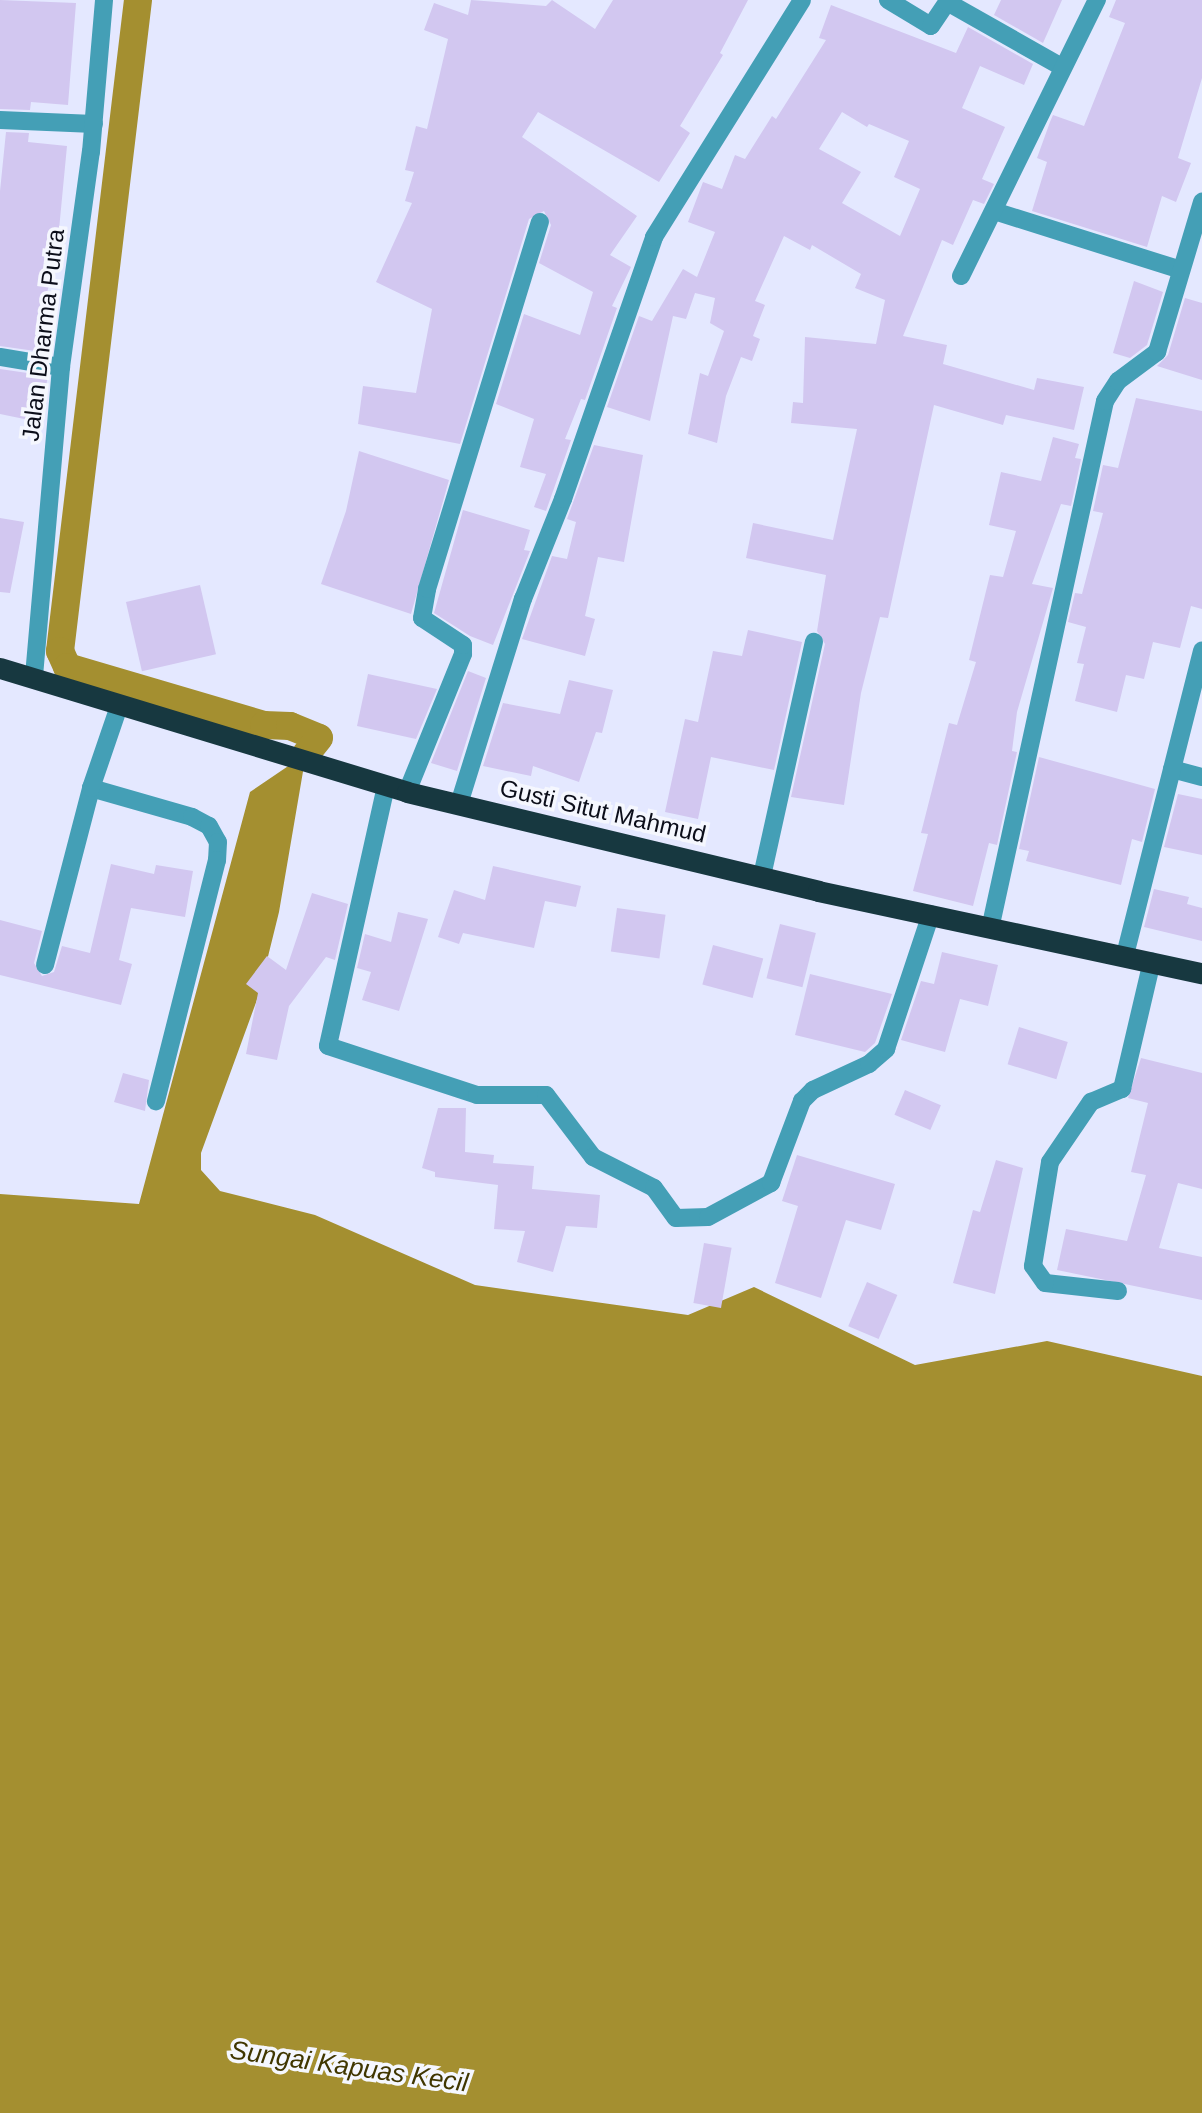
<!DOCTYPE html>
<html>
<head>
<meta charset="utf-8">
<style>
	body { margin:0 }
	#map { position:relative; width:1202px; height:2113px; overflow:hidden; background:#e4e8ff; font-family:Helvetica,sans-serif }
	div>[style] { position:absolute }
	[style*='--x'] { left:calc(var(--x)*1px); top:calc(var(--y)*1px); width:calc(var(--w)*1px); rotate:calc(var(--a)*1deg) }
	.water>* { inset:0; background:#a48f30 }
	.canal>* { height:28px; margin:-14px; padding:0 14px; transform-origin:14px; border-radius:14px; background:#a48f30 }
	.building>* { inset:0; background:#d2c7f0; transform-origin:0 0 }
	.minor>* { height:18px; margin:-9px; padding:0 9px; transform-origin:9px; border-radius:9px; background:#449fb6 }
	.highway>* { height:21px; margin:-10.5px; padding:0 10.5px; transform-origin:10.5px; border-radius:10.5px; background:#173840 }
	span { translate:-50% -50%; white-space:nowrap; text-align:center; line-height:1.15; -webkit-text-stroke:7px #f5f7fe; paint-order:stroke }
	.street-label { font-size:24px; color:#0c0e1a }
	.water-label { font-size:26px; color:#403600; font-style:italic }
</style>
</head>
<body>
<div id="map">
	<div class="water">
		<i style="clip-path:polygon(306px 754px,279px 912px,258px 997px,201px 1153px,201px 1170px,220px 1191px,315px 1215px,475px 1285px,688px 1315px,754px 1287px,915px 1365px,1047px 1341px,1202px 1376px,1202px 2113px,0 2113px,0 1194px,139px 1204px,250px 792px)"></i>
	</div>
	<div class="canal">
		<i style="--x:138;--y:0;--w:656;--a:96.83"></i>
		<i style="--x:60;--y:651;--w:17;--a:66"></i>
		<i style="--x:67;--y:667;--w:205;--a:16.4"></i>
		<i style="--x:264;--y:725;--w:26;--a:2"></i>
		<i style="--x:290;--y:726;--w:31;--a:22"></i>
		<i style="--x:319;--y:738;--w:21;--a:129"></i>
	</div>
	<div class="building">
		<i style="clip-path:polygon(0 0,76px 3px,68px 105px,31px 102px,30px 110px,0 109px)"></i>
		<i style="clip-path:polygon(471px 0,546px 6px,552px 0,595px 29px,613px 0,748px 0,720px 53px,723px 55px,680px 126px,690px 133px,659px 182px,538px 112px,522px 137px,637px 216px,610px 255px,631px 267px,612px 306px,617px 308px,585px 400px,581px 399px,565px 439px,571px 440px,546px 511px,534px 507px,546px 474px,520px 467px,534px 419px,496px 404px,524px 314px,580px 335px,593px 292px,539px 263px,551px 225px,544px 211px,529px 219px,460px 444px,358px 424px,363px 386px,416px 393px,432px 309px,376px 282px,412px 203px,405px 201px,414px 172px,405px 170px,416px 126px,427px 129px,448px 39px,424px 30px,434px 3px,468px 15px)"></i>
		<i style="clip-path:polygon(1001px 0,1062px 0,1043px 43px,994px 15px)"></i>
		<i style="clip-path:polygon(1116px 0,1202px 0,1202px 78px,1178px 158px,1191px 163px,1176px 202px,1162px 196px,1147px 247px,1032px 211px,1047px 162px,1037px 158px,1050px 122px,1053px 115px,1084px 126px,1125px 23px,1109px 17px)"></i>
		<i style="clip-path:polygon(evenodd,831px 5px,956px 53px,968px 27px,1033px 64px,1024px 85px,980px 66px,962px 108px,1005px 127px,982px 179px,994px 184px,984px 204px,973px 200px,953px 245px,942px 240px,903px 336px,947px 345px,943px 364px,1034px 390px,1037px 378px,1084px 387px,1074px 430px,1006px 415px,1003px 425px,934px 405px,888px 618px,880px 617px,861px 693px,844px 805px,791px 797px,825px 644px,817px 631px,826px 575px,746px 558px,753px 523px,833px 540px,857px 429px,791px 423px,793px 402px,803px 403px,805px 337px,876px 344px,885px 300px,855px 288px,861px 274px,812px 245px,810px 250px,784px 236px,755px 301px,765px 305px,753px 336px,760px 339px,752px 361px,741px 357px,726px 396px,717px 443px,688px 434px,700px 373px,708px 376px,724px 331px,710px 323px,715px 298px,695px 293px,686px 319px,673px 316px,650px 421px,607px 407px,639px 316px,652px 321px,683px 269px,697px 277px,715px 232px,688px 222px,703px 182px,722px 189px,735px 155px,745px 159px,772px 116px,776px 119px,826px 40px,819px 38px,831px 5px,842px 112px,867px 127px,869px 124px,909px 141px,894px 177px,920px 189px,900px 236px,842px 203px,861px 172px,819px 149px,842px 112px)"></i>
		<i style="clip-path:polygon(6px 132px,29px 133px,28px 142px,67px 146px,56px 261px,42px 310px,51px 311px,42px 352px,0 346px,0 191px)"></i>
		<i style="clip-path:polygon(1134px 281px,1163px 292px,1147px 345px,1130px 358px,1113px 353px)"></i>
		<i style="clip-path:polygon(1185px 298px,1202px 303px,1202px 380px,1157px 366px,1168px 355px)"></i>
		<i style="clip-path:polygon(0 369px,48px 376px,39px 422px,0 414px)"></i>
		<i style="clip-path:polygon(1136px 398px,1202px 411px,1202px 609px,1191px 606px,1180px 648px,1153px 642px,1144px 679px,1126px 675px,1117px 712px,1075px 701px,1084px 664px,1077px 663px,1086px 627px,1068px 622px,1075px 593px,1082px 594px,1103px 513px,1093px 511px,1103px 465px,1118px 468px)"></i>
		<i style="clip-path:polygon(1053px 437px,1079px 444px,1075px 458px,1081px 459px,1071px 506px,1061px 504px,1032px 584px,1053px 588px,1017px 712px,1012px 751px,1017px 752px,997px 845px,989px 843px,973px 906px,913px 891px,928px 834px,921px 833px,949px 723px,957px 725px,976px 662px,969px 660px,990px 575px,1003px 577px,1016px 531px,989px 525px,1001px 472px,1041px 481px)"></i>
		<i style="clip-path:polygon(594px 445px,643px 455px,624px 562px,598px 557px,585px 616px,595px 619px,585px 656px,522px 639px,552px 556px,567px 559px,576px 522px,567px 519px)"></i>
		<i style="clip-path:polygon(359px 451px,449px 480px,411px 614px,321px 584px,346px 511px)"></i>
		<i style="clip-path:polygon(463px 510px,530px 530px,524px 550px,530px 551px,493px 645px,470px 636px,434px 613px)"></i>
		<i style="clip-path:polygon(0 518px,24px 522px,10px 593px,0 592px)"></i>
		<i style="left:200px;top:585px;width:71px;height:76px;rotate:77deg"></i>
		<i style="clip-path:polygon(748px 630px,802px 642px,774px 770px,711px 757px,698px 819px,665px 812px,685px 719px,698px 722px,713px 651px,742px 656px)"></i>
		<i style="clip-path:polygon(468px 671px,486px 678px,457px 771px,431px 763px)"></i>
		<i style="clip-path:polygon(368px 674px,437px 689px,416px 739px,357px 726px)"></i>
		<i style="clip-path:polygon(569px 680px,613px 690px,602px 733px,596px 732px,579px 782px,533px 766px,531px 776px,483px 766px,503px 703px,560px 714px)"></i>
		<i style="clip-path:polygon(1039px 757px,1155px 789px,1142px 842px,1132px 839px,1121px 885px,1026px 861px,1029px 851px,1019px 849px)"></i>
		<i style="clip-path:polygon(1178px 794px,1202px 799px,1202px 855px,1164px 847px)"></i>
		<i style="clip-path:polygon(111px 864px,154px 874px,156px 865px,193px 871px,185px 917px,131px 908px,119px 960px,132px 964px,121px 1005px,0 975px,0 920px,42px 931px,34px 963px,42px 976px,54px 972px,62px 946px,90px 953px)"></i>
		<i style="clip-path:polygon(493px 866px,581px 886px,576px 907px,545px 901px,534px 948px,463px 933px,459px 944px,438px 937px,454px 890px,485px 900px)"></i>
		<i style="clip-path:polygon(1154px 889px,1189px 897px,1187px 904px,1202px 908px,1202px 941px,1144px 927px)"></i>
		<i style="clip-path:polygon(312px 893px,348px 904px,335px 960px,326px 957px,289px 1006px,277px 1060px,246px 1054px,258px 993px,246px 984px,267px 956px,286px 970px)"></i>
		<i style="left:617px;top:908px;width:49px;height:44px;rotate:8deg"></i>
		<i style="clip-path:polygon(398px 912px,428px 919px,399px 1011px,362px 1000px,371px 972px,357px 968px,365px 934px,391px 942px)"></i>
		<i style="left:780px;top:924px;width:37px;height:56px;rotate:14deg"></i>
		<i style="left:713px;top:945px;width:52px;height:41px;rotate:15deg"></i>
		<i style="clip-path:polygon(942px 952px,998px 965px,988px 1006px,960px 999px,945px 1052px,901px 1040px,921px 981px,934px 984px)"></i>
		<i style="clip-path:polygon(810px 974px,892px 994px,875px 1043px,865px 1052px,795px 1035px)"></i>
		<i style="left:1019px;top:1027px;width:51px;height:39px;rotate:17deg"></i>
		<i style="clip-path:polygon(1141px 1058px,1202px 1073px,1202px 1189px,1178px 1183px,1159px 1248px,1202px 1257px,1202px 1300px,1057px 1270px,1066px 1229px,1127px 1241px,1146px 1175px,1131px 1172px,1148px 1103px,1128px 1098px)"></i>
		<i style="clip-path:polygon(123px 1073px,149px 1080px,145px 1111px,114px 1102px)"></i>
		<i style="left:905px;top:1090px;width:39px;height:27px;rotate:23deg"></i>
		<i style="clip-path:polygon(438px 1108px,466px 1108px,465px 1152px,494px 1155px,493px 1163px,534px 1166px,532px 1189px,600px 1195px,597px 1228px,566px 1226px,553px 1272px,517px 1262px,525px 1231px,494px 1229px,498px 1185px,435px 1177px,435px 1172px,422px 1168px)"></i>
		<i style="clip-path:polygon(797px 1155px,895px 1184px,881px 1230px,846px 1220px,821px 1298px,775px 1283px,798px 1206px,782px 1201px)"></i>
		<i style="clip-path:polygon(996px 1160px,1023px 1168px,995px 1294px,953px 1283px,973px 1210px,980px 1212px)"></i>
		<i style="left:704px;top:1243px;width:28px;height:61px;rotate:10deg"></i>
		<i style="left:867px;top:1282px;width:33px;height:48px;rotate:23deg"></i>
	</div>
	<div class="minor">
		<i style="--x:888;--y:0;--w:50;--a:31.2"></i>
		<i style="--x:931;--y:26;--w:29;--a:-56"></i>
		<i style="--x:947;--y:2;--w:132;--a:29.5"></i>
		<i style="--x:0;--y:120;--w:94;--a:2.4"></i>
		<i style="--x:994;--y:211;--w:196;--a:17.5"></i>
		<i style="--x:961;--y:276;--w:308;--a:-63.8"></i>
		<i style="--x:0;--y:357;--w:62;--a:9.3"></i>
		<i style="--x:34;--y:676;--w:310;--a:-85"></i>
		<i style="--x:61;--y:367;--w:217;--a:-82.1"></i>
		<i style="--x:91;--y:152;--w:153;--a:-85.1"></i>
		<i style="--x:1172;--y:769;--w:31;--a:15"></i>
		<i style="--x:386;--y:786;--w:266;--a:102.6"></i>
		<i style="--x:328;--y:1046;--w:157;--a:18.2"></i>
		<i style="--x:477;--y:1095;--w:69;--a:0"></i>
		<i style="--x:546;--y:1095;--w:78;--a:52.8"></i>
		<i style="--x:593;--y:1157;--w:68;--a:26.9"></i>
		<i style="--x:654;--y:1188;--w:37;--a:54"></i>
		<i style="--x:676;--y:1218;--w:32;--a:-2"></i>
		<i style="--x:708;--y:1217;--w:72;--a:-28.4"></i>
		<i style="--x:771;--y:1183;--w:88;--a:-69.3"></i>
		<i style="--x:802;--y:1101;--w:16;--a:-45"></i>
		<i style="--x:813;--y:1090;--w:62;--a:-24.9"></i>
		<i style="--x:869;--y:1064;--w:23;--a:-41"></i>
		<i style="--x:886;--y:1049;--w:142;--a:-71.6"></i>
		<i style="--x:91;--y:788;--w:105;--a:16"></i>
		<i style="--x:192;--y:817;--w:19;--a:28"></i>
		<i style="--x:209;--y:826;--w:18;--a:61"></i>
		<i style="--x:218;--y:842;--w:18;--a:93"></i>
		<i style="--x:217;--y:860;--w:249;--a:104.2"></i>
		<i style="--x:407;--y:792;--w:149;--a:-67.9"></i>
		<i style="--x:463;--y:654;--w:9;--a:-90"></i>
		<i style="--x:463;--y:645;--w:49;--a:-146.6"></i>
		<i style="--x:422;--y:618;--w:29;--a:-80"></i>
		<i style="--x:427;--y:589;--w:384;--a:-72.9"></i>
		<i style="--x:459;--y:804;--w:215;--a:-72.7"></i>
		<i style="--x:523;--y:599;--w:108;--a:-68.2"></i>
		<i style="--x:563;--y:499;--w:277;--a:-70.8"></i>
		<i style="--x:654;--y:237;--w:279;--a:-58"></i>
		<i style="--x:762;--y:876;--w:240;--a:-77.5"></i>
		<i style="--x:990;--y:929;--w:540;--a:-77.71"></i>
		<i style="--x:1105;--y:401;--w:24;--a:-57"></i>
		<i style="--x:1118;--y:381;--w:49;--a:-36.6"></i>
		<i style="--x:1157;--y:352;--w:157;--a:-73.3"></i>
		<i style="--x:1125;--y:955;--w:314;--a:-75.8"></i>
		<i style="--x:45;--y:965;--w:183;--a:-75.4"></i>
		<i style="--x:91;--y:788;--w:87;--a:-71.1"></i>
		<i style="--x:1118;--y:1291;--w:73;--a:-173.7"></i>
		<i style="--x:1045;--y:1283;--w:21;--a:-125"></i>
		<i style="--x:1033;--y:1266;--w:105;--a:-80.7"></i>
		<i style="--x:1050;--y:1162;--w:73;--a:-55.7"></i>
		<i style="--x:1091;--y:1102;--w:34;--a:-23"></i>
		<i style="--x:1122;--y:1089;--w:131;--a:-76.8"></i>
	</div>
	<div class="highway">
		<i style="--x:0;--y:668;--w:425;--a:16.9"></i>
		<i style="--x:407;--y:792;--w:423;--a:13.5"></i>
		<i style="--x:818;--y:891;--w:393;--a:12.1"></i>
	</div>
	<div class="street-label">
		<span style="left:43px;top:335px;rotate:-83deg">Jalan Dharma Putra</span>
		<span style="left:603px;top:811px;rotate:13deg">Gusti Situt Mahmud</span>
	</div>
	<div class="water-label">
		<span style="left:349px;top:2067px;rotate:8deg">Sungai Kapuas Kecil</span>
	</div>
</div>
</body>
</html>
